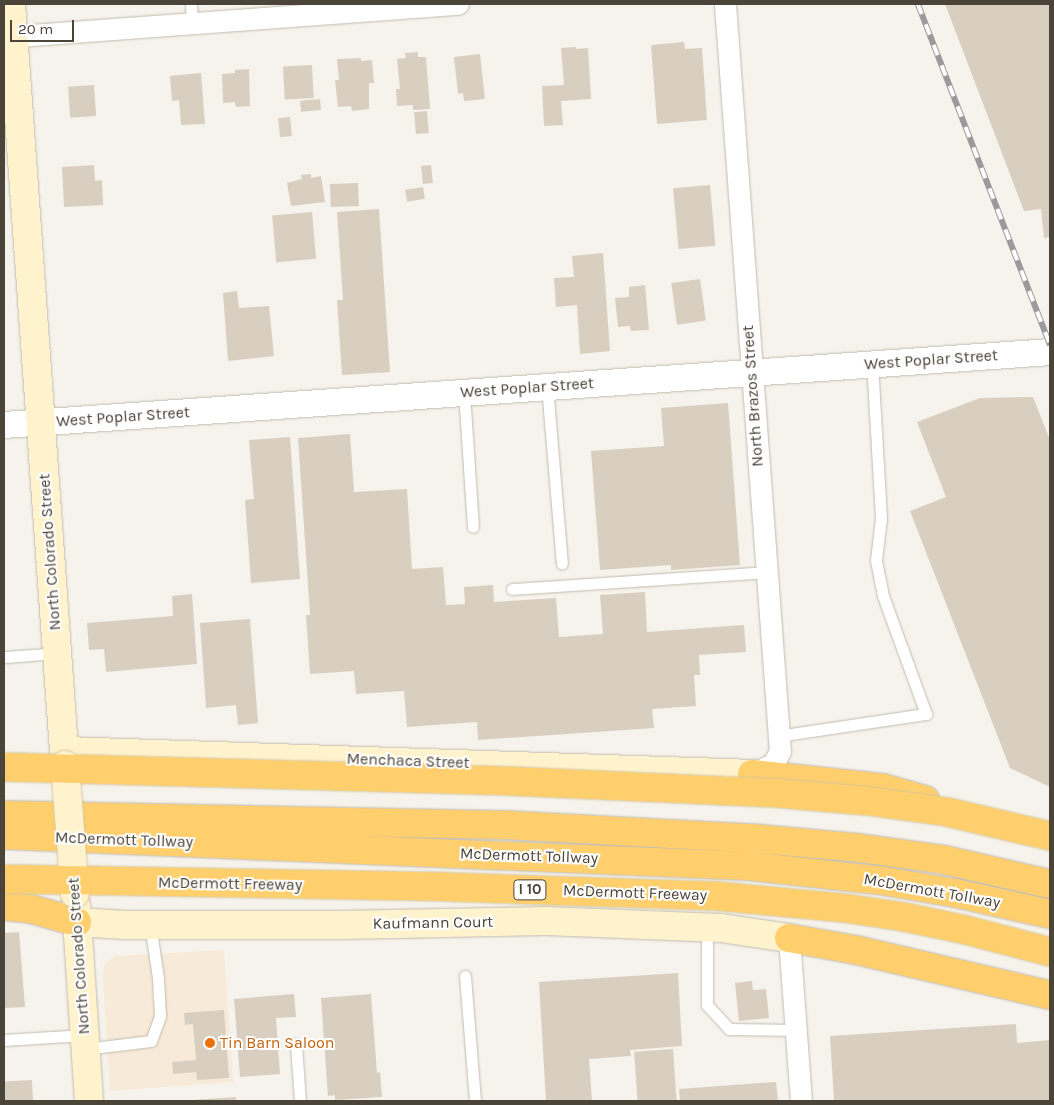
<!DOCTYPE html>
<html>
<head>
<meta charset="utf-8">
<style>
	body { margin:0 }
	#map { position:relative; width:1054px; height:1105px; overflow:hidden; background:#f6f3ec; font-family:Karla,sans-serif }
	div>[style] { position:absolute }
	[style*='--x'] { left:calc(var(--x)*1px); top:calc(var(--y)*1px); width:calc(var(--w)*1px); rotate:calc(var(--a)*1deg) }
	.commercial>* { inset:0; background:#f7ead8 }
	.building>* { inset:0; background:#d8cfc1; transform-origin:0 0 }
	.roads { filter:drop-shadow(0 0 1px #c2bbae) drop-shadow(0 0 1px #c2bbae) }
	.service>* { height:11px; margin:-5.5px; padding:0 5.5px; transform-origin:5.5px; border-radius:5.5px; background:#fff }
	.minor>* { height:21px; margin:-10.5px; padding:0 10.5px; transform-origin:10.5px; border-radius:10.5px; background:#fff }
	.tertiary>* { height:26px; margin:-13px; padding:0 13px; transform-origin:13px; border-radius:13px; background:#fff }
	.secondary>* { height:28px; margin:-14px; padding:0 14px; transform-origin:14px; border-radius:14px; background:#fff3cd }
	.motorway>* { height:28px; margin:-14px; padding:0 14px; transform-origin:14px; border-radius:14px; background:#ffcf6e }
	.rail>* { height:5.5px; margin-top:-2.75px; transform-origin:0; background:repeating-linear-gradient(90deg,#fff 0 11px,#9a9a9a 0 22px); box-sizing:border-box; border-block:1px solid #9a9a9a }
	.bridges { filter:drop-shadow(0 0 1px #d6c79b) drop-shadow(0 0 1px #d6c79b) }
	.secondary-bridge>* { height:28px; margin:-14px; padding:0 14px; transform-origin:14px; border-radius:14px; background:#fff3cd }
	.motorway-bridge>* { height:28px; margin:-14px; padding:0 14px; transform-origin:14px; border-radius:14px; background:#ffcf6e }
	.dots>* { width:14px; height:14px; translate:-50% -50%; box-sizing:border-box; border:2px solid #fff; border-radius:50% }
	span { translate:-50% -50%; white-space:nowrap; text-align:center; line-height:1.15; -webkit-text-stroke:4px #fff; paint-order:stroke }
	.shield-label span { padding:1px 4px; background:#fff; border:1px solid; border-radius:4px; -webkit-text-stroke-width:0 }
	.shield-label { font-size:15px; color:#4b4439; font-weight:700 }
	.street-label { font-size:16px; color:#4b4439 }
	.food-label { font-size:16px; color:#c56008 }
	.left { translate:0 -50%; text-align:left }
	.frame { position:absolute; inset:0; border:5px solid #4b4439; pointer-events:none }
	.scale { position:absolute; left:10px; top:20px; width:64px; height:22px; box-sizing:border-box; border:2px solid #4b4439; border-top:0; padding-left:6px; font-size:15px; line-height:18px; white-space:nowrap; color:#4b4439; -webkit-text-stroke:4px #fff; paint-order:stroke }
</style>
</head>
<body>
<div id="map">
	<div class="commercial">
		<i style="clip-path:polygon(224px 950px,233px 1082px,110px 1091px,103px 978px,105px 963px,116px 956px)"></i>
	</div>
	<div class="building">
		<i style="clip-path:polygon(945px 4px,1050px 4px,1050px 237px,1044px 238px,1041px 209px,1024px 211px)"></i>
		<i style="clip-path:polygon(684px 42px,685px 49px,702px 48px,707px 120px,657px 124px,651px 45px)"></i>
		<i style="clip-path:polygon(576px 47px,576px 49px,588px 48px,591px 99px,561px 101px,563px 125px,544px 126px,542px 86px,564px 85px,561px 48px)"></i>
		<i style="clip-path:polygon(418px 52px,418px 57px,426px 57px,430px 109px,413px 110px,413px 105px,397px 106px,396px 89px,400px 89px,397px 59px,406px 58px,405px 53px)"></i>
		<i style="clip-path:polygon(480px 54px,485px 99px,464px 101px,463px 93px,458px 94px,454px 57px)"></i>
		<i style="clip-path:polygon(361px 58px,361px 61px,372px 60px,374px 83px,369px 83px,369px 109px,352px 111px,351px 106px,338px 107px,335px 80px,339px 80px,337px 59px)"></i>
		<i style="left:312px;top:65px;width:33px;height:29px;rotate:87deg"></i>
		<i style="clip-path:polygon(249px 69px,250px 106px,236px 107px,235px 102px,223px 103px,222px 74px,235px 73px,235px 70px)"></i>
		<i style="clip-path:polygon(201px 73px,205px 124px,181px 125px,179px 100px,172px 101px,170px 76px)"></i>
		<i style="left:94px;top:85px;width:31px;height:26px;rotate:86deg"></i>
		<i style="left:320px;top:99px;width:11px;height:20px;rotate:85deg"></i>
		<i style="left:427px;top:111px;width:22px;height:13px;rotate:85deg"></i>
		<i style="left:290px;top:117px;width:19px;height:12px;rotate:84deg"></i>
		<i style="clip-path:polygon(94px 165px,95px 181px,102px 180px,103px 205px,64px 207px,62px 167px)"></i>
		<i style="left:431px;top:165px;width:18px;height:10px;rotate:84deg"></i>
		<i style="clip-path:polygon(311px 174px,311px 178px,321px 176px,325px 202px,291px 206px,287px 183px,302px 179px,301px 175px)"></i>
		<i style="left:358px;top:183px;width:23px;height:28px;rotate:88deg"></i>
		<i style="left:710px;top:185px;width:61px;height:37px;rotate:85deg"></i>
		<i style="left:423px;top:187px;width:12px;height:18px;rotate:81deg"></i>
		<i style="clip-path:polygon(379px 209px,390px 372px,342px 375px,337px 300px,343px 300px,337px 212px)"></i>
		<i style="left:312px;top:212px;width:47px;height:40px;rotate:85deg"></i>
		<i style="clip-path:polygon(603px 253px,610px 351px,580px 354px,577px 305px,556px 307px,554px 278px,574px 277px,572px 256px)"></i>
		<i style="left:700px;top:279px;width:42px;height:29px;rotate:82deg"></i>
		<i style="clip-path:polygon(645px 285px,649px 330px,631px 331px,630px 326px,618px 327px,615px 298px,629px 297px,629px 287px)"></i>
		<i style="clip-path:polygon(237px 291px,239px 308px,269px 306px,274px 356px,228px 361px,223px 293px)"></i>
		<i style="clip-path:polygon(1033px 397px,1050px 440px,1050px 787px,1010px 768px,910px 511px,946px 497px,917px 422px,980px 398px)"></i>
		<i style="clip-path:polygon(728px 403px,740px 565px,671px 570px,671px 565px,600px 570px,591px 451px,664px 446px,661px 408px)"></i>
		<i style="clip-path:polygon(350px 434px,354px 492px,407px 489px,412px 569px,443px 567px,446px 605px,465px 604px,464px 587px,493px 585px,494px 602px,556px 598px,559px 637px,603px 634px,600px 595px,645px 592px,647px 632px,744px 625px,746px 652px,699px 655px,700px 675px,694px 675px,696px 706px,652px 709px,654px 728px,478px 740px,477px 722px,407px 727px,404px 691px,356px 694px,354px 671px,310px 674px,306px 615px,310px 615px,298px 438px)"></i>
		<i style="clip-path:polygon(290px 437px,300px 579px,251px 583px,245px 500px,254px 499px,249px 440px)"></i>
		<i style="clip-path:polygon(192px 594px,197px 664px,106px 672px,104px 649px,89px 650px,87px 623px,173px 616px,172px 596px)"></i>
		<i style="clip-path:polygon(250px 619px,258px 723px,238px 725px,236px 705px,206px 708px,200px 623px)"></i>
		<i style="clip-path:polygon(19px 932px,25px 1007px,4px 1008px,4px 933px)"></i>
		<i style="clip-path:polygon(678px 973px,682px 1046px,630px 1050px,631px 1056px,589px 1059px,592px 1101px,546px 1101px,539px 982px)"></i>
		<i style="clip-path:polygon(752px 981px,753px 990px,766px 989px,769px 1018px,739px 1021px,735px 983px)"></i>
		<i style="clip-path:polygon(294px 994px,296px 1017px,276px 1018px,280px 1074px,240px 1077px,234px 999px)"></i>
		<i style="clip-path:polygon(371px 994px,377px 1073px,380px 1072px,382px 1097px,335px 1100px,335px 1095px,328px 1096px,321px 998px)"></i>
		<i style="clip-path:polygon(224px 1010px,229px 1078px,197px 1080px,196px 1072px,173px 1074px,172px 1062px,196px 1060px,193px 1024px,185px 1025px,184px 1013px)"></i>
		<i style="clip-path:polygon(1016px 1024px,1017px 1043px,1050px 1040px,1050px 1101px,834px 1101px,830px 1036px)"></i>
		<i style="left:673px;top:1049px;width:52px;height:39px;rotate:86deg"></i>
		<i style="left:32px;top:1080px;width:21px;height:28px;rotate:87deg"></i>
		<i style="clip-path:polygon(776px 1082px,778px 1101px,680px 1101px,679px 1089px)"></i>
		<i style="clip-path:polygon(236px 1097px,236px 1101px,192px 1101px,192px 1100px)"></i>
	</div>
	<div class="roads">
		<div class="service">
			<i style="--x:191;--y:4;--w:19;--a:87"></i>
			<i style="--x:547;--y:386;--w:178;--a:85.2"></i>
			<i style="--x:464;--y:392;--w:135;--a:86.2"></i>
			<i style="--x:512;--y:589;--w:255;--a:-3.8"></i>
			<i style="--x:4;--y:657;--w:53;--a:-4.3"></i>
			<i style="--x:778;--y:736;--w:150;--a:-8.5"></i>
			<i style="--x:926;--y:714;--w:126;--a:-110"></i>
			<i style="--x:883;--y:596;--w:37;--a:-101"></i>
			<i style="--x:876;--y:560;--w:42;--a:-83.2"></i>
			<i style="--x:881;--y:518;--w:154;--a:-93.3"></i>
			<i style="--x:707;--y:927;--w:78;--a:90"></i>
			<i style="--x:707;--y:1005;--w:33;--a:47"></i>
			<i style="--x:729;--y:1029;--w:67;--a:0.9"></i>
			<i style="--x:465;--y:976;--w:125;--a:85.4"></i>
			<i style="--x:4;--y:1040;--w:80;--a:-3.6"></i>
			<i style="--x:296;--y:1044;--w:57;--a:86"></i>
			<i style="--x:85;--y:1049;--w:66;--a:-6.9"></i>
			<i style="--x:151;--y:1041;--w:27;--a:-70"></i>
			<i style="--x:160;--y:1016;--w:38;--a:-93"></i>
			<i style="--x:158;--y:978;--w:55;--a:-98.4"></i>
		</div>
		<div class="minor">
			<i style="--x:725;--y:4;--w:749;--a:85.79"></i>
			<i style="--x:780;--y:751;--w:15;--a:118"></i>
			<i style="--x:773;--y:764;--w:23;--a:155"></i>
			<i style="--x:4;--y:37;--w:455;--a:-4.2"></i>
			<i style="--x:789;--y:938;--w:163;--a:85.8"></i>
		</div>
		<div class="tertiary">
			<i style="--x:4;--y:425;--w:1049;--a:-3.99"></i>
		</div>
		<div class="secondary">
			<i style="--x:11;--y:4;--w:763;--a:85.94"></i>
			<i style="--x:64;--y:751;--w:688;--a:1.91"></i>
			<i style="--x:76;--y:905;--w:196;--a:86.2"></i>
			<i style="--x:77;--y:922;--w:48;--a:3.6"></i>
			<i style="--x:125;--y:925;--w:217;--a:0"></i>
			<i style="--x:342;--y:925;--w:204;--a:-1.1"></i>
			<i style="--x:546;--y:921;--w:175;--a:2.3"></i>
			<i style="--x:721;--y:928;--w:69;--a:8.4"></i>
		</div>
		<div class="motorway">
			<i style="--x:752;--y:774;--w:132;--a:6.1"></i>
			<i style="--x:883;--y:788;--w:44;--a:15.9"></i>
			<i style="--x:4;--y:815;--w:501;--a:1.14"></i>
			<i style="--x:505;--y:825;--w:255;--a:3.1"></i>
			<i style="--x:760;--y:839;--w:100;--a:5.1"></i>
			<i style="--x:860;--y:848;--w:86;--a:8"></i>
			<i style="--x:945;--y:860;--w:108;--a:12.9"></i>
			<i style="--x:4;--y:835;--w:746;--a:2.38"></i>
			<i style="--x:749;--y:866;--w:136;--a:6.3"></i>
			<i style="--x:884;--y:881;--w:72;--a:9.6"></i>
			<i style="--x:955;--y:893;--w:97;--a:12.5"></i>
			<i style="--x:4;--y:906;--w:27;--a:6"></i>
			<i style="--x:31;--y:909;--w:48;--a:15.8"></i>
			<i style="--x:789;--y:938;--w:68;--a:10.2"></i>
			<i style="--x:856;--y:950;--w:199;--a:13.1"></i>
		</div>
	</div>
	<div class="rail">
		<i style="--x:918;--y:4;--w:366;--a:68.8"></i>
	</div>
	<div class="bridges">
		<div class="secondary-bridge">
			<i style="--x:65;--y:765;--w:129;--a:85.6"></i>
		</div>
		<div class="motorway-bridge">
			<i style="--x:4;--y:767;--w:504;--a:1.59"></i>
			<i style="--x:508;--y:781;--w:267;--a:2.6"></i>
			<i style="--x:775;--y:793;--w:93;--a:4.9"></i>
			<i style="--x:868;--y:801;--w:80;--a:7.9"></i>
			<i style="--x:947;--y:812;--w:106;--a:13.1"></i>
			<i style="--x:4;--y:879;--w:444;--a:1"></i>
			<i style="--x:448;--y:887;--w:268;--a:1.9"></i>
			<i style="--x:716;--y:896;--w:129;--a:5.4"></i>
			<i style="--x:844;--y:908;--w:61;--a:8.5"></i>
			<i style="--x:904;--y:917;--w:63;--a:11.8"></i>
			<i style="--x:966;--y:930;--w:87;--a:14.7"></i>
		</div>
	</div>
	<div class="dots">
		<i style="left:210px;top:1043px;background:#e8710a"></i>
	</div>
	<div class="shield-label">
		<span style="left:530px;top:890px">I 10</span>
	</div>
	<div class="street-label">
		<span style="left:931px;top:360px;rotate:-4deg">West Poplar Street</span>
		<span style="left:527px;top:388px;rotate:-4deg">West Poplar Street</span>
		<span style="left:753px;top:396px;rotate:-94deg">North Brazos Street</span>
		<span style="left:123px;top:417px;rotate:-4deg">West Poplar Street</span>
		<span style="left:50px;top:552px;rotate:-94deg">North Colorado Street</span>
		<span style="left:408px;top:761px;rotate:2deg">Menchaca Street</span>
		<span style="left:124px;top:840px;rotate:2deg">McDermott Tollway</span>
		<span style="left:529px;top:856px;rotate:2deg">McDermott Tollway</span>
		<span style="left:230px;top:884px;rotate:1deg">McDermott Freeway</span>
		<span style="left:932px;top:891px;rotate:10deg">McDermott Tollway</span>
		<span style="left:635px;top:893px;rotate:2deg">McDermott Freeway</span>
		<span style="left:433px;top:923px;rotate:-1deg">Kaufmann Court</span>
		<span style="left:79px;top:956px;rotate:-94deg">North Colorado Street</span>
	</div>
	<div class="food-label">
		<span class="left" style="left:220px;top:1043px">Tin Barn Saloon</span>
	</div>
	<div class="frame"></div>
	<div class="scale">20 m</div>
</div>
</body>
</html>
